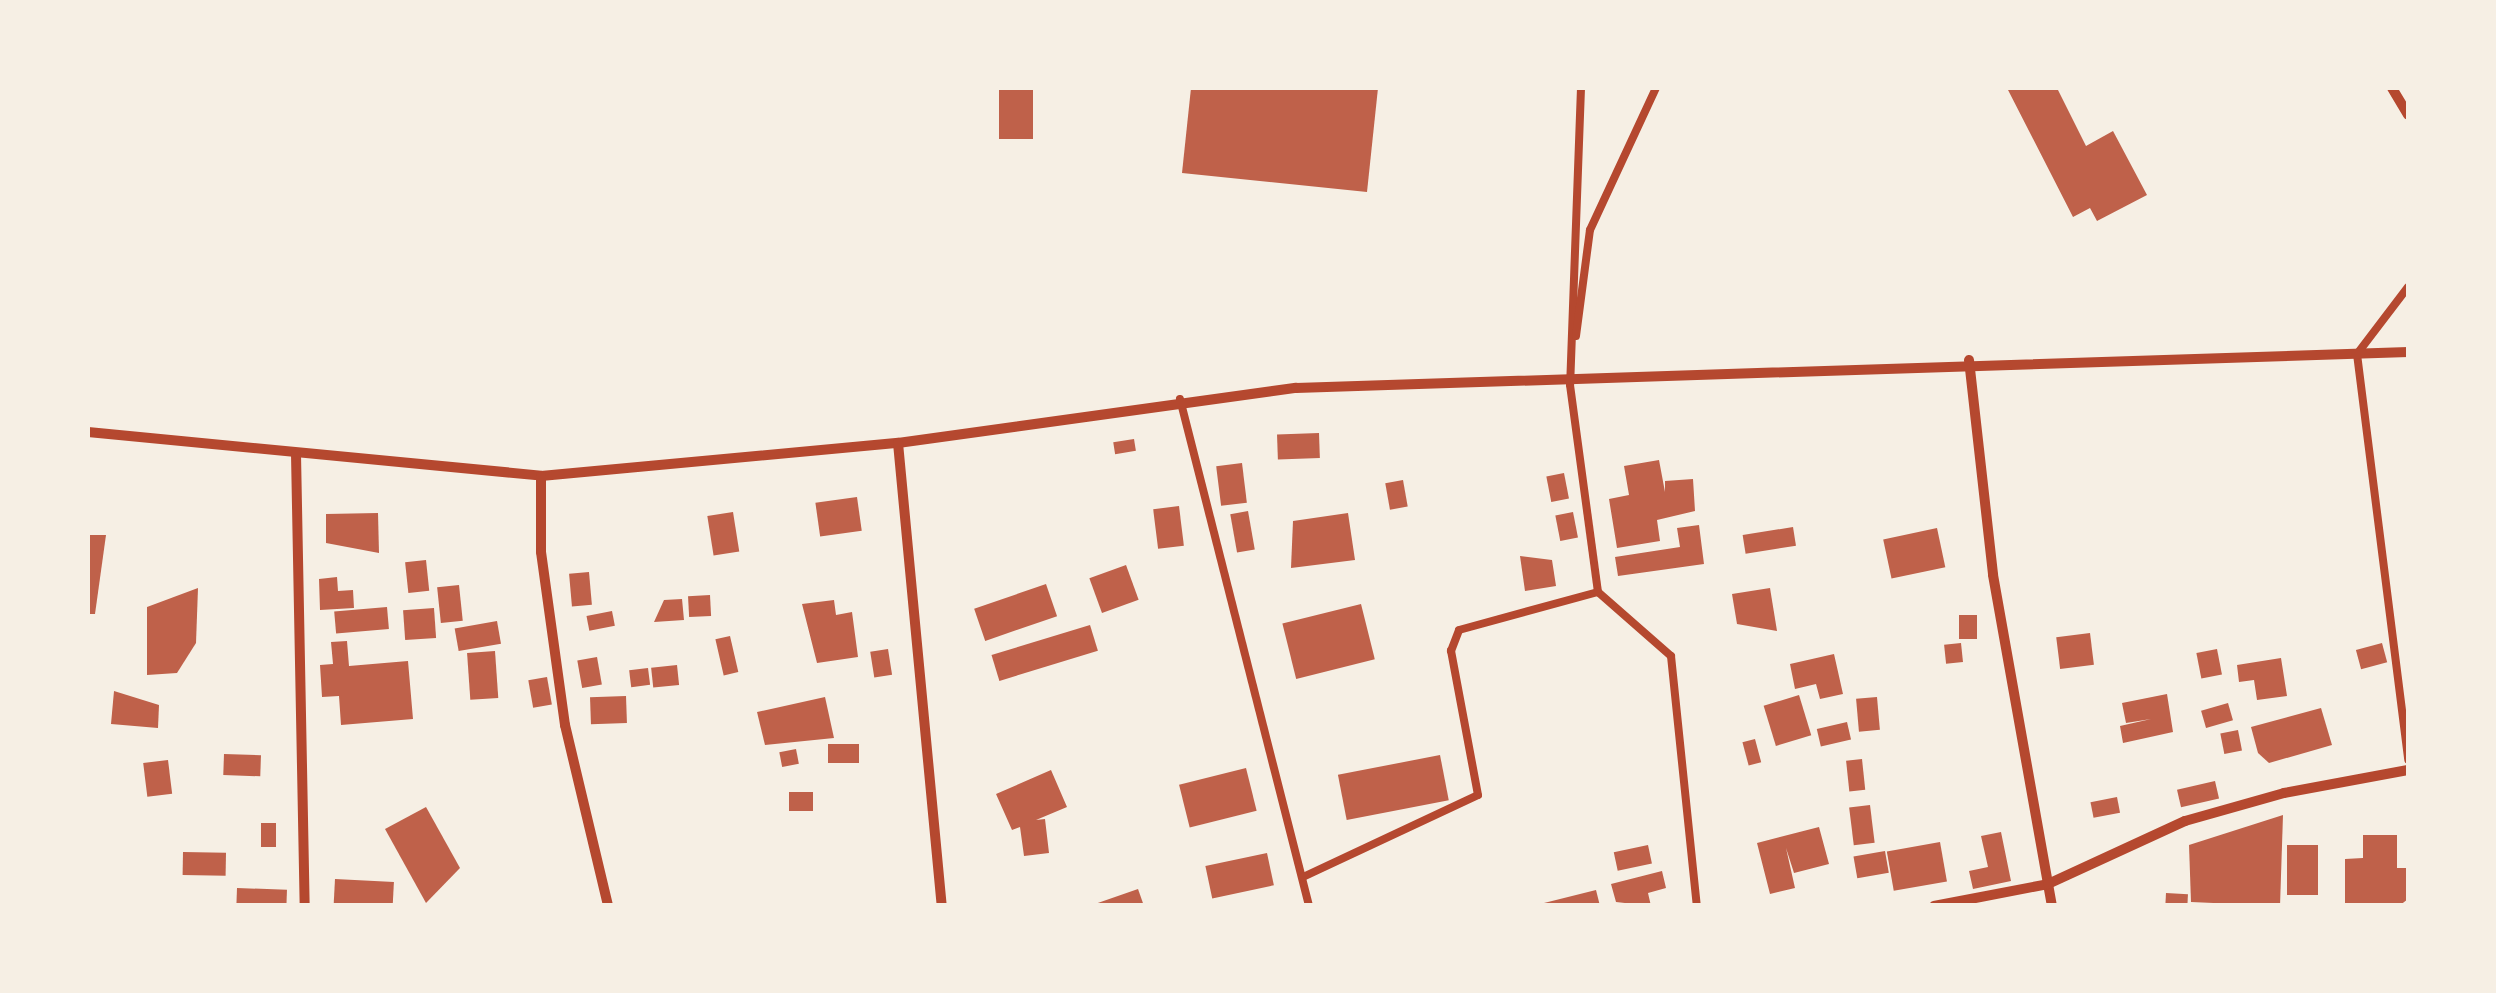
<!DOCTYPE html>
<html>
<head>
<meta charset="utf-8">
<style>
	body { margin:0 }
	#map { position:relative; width:2496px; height:993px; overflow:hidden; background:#f6efe4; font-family:"Source Sans 3",sans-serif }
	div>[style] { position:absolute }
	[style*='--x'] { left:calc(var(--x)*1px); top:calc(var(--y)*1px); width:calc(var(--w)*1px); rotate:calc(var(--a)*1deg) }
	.building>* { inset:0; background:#bf614a; transform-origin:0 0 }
	.service>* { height:8px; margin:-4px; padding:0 4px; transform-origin:4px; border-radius:4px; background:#b5482f }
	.minor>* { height:10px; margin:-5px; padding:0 5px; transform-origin:5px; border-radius:5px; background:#b5482f }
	span { translate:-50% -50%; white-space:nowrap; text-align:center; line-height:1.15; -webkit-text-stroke:8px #f6efe4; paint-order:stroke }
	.frame { position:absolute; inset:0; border:90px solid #f6efe4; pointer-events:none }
</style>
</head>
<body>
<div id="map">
	<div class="building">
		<i style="left:999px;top:88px;width:34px;height:51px"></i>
		<i style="clip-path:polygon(1191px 88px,1378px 88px,1367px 192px,1182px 173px)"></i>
		<i style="clip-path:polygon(2007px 88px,2057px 88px,2086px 146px,2113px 131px,2147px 195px,2097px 221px,2090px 208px,2073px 217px)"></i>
		<i style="left:1319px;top:433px;width:25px;height:42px;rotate:88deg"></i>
		<i style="left:1134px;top:439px;width:12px;height:21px;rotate:81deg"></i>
		<i style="clip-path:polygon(1659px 460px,1665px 492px,1665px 481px,1693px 479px,1695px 511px,1657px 520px,1660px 541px,1617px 548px,1609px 499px,1629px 495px,1624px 466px)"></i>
		<i style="left:1242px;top:463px;width:40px;height:26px;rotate:83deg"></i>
		<i style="left:1564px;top:473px;width:26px;height:18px;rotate:79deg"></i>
		<i style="left:1403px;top:480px;width:27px;height:18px;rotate:80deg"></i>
		<i style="left:857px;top:497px;width:34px;height:42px;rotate:82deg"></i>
		<i style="left:1179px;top:506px;width:40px;height:26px;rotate:83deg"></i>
		<i style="left:1248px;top:511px;width:39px;height:18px;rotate:80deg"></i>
		<i style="left:733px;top:512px;width:40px;height:26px;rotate:81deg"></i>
		<i style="left:1573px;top:512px;width:26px;height:18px;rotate:79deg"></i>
		<i style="clip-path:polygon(378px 513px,379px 553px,326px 543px,326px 514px)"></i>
		<i style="clip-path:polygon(1348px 513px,1355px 560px,1291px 568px,1293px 521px)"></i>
		<i style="clip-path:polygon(1699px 525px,1704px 564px,1618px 576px,1615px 557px,1680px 547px,1677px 528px)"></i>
		<i style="left:1793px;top:527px;width:19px;height:51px;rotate:81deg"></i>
		<i style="left:1937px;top:528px;width:40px;height:55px;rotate:78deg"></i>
		<i style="clip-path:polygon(88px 535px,106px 535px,95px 614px,88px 614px)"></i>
		<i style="clip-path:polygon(1520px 556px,1552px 560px,1556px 586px,1525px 591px)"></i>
		<i style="left:426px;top:560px;width:31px;height:21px;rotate:84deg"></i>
		<i style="left:1126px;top:565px;width:37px;height:39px;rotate:70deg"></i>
		<i style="left:589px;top:572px;width:33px;height:20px;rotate:85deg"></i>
		<i style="clip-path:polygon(337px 577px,338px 591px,353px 590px,354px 608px,320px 610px,319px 579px)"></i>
		<i style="left:1046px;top:584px;width:34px;height:76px;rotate:71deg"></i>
		<i style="left:459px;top:585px;width:36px;height:22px;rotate:84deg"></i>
		<i style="clip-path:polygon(198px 588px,196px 643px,177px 673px,147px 675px,147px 607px)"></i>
		<i style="clip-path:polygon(1770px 588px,1777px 631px,1737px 624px,1732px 594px)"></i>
		<i style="left:710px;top:595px;width:21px;height:22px;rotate:87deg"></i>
		<i style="clip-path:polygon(682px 599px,684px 620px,654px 622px,664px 600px)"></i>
		<i style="clip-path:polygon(834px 600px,836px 615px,852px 612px,858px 657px,817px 663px,802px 604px)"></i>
		<i style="left:1361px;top:604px;width:57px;height:81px;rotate:76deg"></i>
		<i style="left:387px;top:607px;width:22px;height:53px;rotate:85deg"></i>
		<i style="left:434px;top:608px;width:30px;height:31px;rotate:86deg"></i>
		<i style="left:612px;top:611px;width:15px;height:26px;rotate:79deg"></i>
		<i style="left:1977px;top:615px;width:24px;height:18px;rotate:90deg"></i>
		<i style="left:497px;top:621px;width:23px;height:43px;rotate:80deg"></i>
		<i style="left:1090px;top:625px;width:27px;height:103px;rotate:73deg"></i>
		<i style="left:2090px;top:633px;width:32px;height:34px;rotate:83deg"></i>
		<i style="left:730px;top:636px;width:37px;height:15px;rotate:77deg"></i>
		<i style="clip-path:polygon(347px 641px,349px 666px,408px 661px,413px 719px,341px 725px,339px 696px,322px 697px,320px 665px,333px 664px,331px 642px)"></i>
		<i style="left:1961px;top:643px;width:19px;height:17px;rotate:84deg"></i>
		<i style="left:2382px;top:643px;width:20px;height:27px;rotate:75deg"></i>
		<i style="left:888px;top:649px;width:26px;height:18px;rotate:81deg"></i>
		<i style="left:2217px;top:649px;width:26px;height:21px;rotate:79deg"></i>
		<i style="left:495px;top:651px;width:47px;height:28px;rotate:86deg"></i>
		<i style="clip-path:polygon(1834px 654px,1843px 694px,1820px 699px,1816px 684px,1795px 689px,1790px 664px)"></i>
		<i style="left:597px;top:657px;width:28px;height:20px;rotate:80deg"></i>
		<i style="clip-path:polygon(2281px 658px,2287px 696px,2257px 700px,2254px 680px,2239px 682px,2237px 665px)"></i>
		<i style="left:677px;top:665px;width:20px;height:26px;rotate:84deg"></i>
		<i style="left:648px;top:668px;width:17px;height:19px;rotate:83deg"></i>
		<i style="left:547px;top:677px;width:28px;height:19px;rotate:80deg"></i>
		<i style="clip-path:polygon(114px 691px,159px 705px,158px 728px,111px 724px)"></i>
		<i style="clip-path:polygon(2167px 694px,2173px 732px,2123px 743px,2120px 726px,2151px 719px,2126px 723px,2122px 703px)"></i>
		<i style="left:1799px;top:695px;width:42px;height:37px;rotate:73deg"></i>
		<i style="left:626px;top:696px;width:27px;height:36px;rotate:88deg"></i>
		<i style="clip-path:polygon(825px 697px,834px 738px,765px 745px,757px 712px)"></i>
		<i style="left:1877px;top:697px;width:33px;height:21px;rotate:85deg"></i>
		<i style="left:2228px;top:703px;width:18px;height:28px;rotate:74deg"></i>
		<i style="clip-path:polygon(2321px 708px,2332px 745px,2269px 763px,2258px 753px,2251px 727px)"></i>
		<i style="left:1847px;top:722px;width:18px;height:31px;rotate:77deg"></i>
		<i style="left:2238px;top:730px;width:21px;height:18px;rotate:79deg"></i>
		<i style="left:1755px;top:739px;width:24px;height:13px;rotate:75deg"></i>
		<i style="left:859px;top:744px;width:19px;height:31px;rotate:90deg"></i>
		<i style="left:796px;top:749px;width:15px;height:17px;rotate:79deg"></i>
		<i style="left:224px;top:754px;width:37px;height:21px;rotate:2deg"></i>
		<i style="left:1440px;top:755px;width:46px;height:104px;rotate:79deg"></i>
		<i style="left:1862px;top:759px;width:31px;height:16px;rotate:84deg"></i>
		<i style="left:168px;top:760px;width:34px;height:25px;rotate:83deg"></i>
		<i style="left:1246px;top:768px;width:44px;height:69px;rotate:76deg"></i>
		<i style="clip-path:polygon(1051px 770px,1067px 807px,1036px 820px,1045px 819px,1049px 853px,1024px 856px,1020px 827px,1012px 830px,996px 794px)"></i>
		<i style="left:2215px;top:781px;width:18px;height:39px;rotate:77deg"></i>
		<i style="left:789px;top:792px;width:24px;height:19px"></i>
		<i style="left:2117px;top:797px;width:16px;height:27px;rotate:79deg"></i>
		<i style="left:1870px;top:805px;width:38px;height:21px;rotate:83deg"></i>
		<i style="clip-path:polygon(426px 807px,460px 868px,426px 903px,385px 829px)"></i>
		<i style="clip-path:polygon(2283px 815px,2280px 906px,2191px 902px,2189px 845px)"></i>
		<i style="left:261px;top:823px;width:15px;height:24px"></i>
		<i style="clip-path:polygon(1819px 827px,1829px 864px,1794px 873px,1786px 848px,1795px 888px,1770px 894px,1757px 843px)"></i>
		<i style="clip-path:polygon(2001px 832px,2011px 881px,1973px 889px,1969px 871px,1988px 867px,1981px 836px)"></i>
		<i style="clip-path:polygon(2363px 835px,2397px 835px,2397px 868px,2408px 868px,2408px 899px,2399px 906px,2345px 903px,2345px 859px,2363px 858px)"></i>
		<i style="left:1940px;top:842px;width:40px;height:54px;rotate:80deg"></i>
		<i style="left:1648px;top:845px;width:19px;height:35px;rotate:78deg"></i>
		<i style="left:2287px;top:845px;width:31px;height:50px"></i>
		<i style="left:1885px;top:851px;width:22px;height:32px;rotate:80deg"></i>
		<i style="left:183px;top:852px;width:43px;height:23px;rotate:1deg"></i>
		<i style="left:1267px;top:853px;width:33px;height:63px;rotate:78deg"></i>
		<i style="clip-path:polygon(1662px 871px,1666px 888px,1648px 893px,1651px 906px,1616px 902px,1611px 884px)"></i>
		<i style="left:335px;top:879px;width:59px;height:27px;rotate:3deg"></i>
		<i style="left:237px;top:888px;width:50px;height:18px;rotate:2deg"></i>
		<i style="clip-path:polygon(1138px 889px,1144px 906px,1092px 906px,1092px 905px)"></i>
		<i style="clip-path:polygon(1596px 890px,1600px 906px,1540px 906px,1540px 904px)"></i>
		<i style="left:2166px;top:893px;width:22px;height:13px;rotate:3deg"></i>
	</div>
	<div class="service">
		<i style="--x:1581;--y:88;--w:297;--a:92.1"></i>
		<i style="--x:1570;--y:385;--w:209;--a:82.3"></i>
		<i style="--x:1598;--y:592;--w:97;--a:41.2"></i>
		<i style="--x:1671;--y:656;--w:251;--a:84.1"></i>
		<i style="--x:2408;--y:287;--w:84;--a:127.3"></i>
		<i style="--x:2357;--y:354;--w:409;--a:82.8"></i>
		<i style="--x:1576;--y:336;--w:107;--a:-82.5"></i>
		<i style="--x:1590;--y:230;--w:157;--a:-65.1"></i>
		<i style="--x:1180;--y:399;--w:523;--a:75.72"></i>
		<i style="--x:1303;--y:877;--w:193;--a:-25.1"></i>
		<i style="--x:1478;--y:795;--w:147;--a:-100.6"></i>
		<i style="--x:1451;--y:651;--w:22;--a:-69"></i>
		<i style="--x:1459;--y:630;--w:144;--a:-15.3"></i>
	</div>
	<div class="minor">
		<i style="--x:2392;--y:88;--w:31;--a:59"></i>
		<i style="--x:1969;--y:360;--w:216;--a:83.6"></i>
		<i style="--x:1993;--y:575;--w:336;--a:79.9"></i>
		<i style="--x:88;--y:432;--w:455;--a:5.5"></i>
		<i style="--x:541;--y:476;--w:359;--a:-5.3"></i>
		<i style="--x:898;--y:443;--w:402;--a:-7.9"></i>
		<i style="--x:1296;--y:388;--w:1113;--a:-1.85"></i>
		<i style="--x:898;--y:443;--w:465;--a:84.6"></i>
		<i style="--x:296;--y:454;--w:452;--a:88.9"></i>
		<i style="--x:541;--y:476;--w:76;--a:90"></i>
		<i style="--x:541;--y:552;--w:175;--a:82.1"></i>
		<i style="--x:565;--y:725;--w:186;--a:76.6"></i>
		<i style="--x:1934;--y:906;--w:116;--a:-10.9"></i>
		<i style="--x:2048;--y:884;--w:151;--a:-24.7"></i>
		<i style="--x:2185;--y:821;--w:103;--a:-15.8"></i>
		<i style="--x:2284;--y:793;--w:126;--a:-10.5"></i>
	</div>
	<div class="frame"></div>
</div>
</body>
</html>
